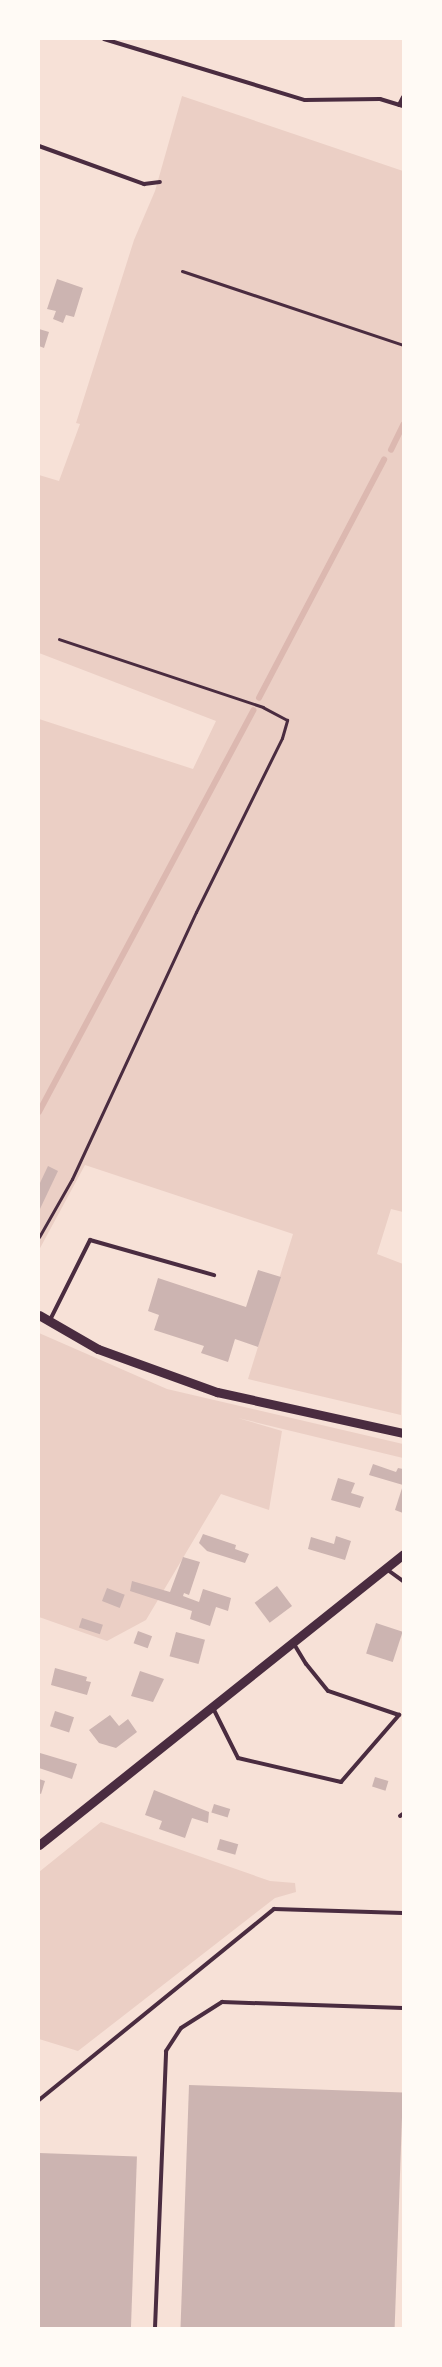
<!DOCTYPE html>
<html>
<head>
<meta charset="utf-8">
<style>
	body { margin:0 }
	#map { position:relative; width:442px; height:2367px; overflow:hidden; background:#f7e1d7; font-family:Montserrat,sans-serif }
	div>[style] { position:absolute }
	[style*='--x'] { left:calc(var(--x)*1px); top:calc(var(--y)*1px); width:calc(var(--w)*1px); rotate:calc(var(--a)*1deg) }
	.green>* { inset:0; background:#ebcfc5 }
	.stream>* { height:5.5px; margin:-2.75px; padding:0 2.75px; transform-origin:2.75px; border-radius:2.75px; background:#dcb8b0 }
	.building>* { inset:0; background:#ccb4b1; transform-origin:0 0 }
	.path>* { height:3px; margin:-1.5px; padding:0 1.5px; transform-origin:1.5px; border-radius:1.5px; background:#4a2c40 }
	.service>* { height:4px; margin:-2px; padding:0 2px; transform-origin:2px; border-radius:2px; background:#4a2c40 }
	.tertiary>* { height:9px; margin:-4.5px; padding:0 4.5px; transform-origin:4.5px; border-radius:4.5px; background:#4a2c40 }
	span { translate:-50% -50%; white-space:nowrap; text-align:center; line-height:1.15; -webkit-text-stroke:5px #fffaf5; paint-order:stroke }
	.frame { position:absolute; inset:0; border:40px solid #fffaf5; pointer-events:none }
</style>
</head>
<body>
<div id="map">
	<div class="green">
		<i style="clip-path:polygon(182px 96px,403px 171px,403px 1212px,391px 1209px,377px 1254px,403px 1264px,401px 1415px,248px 1379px,293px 1234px,85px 1165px,39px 1250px,39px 719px,193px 769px,216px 721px,39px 653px,39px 475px,59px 481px,80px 424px,76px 423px,134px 240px,155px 191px)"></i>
		<i style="clip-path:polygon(39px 1333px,167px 1389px,403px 1444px,403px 1458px,238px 1418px,282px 1431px,269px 1510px,221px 1494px,146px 1620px,107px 1641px,39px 1617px)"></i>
		<i style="clip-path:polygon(101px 1822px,270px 1881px,295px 1883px,296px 1892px,275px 1898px,78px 2051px,39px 2039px,39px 1872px)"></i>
	</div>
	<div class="stream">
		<i style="--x:391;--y:450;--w:28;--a:-64"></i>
		<i style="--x:259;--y:698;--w:269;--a:-62.3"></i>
		<i style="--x:39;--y:1112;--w:455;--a:-61.9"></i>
	</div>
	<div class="building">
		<i style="clip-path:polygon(57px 279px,83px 288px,74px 317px,66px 315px,63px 323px,53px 319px,56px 311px,47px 309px)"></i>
		<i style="clip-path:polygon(39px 329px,49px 332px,44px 348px,39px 346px)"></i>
		<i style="clip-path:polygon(48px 1166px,58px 1171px,39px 1211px,39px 1185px)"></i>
		<i style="clip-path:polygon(258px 1270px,281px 1277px,258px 1347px,235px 1339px,228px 1362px,201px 1353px,204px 1346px,154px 1330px,159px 1315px,148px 1311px,158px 1278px,246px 1307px)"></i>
		<i style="clip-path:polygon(373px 1464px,396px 1472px,398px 1468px,403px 1469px,403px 1485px,369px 1475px)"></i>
		<i style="clip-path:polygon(338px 1478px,355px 1483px,351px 1493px,364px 1497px,360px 1508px,331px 1500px)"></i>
		<i style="clip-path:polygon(403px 1485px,403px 1513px,395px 1510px)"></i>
		<i style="clip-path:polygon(203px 1534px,236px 1545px,235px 1549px,249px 1554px,245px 1563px,207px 1551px,199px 1543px)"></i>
		<i style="clip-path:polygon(336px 1536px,351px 1541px,345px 1560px,308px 1549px,311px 1537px,334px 1544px)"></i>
		<i style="clip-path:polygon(183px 1557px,200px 1562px,189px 1595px,184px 1593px,183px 1596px,199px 1602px,203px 1589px,231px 1598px,228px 1611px,216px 1607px,210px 1626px,190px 1619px,192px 1611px,130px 1591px,132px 1581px,170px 1592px)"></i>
		<i style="left:277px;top:1586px;width:25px;height:28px;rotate:53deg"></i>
		<i style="left:107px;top:1588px;width:19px;height:14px;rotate:21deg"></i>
		<i style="left:82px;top:1618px;width:22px;height:10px;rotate:18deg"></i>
		<i style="left:376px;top:1623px;width:28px;height:32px;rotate:18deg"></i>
		<i style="left:138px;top:1631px;width:15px;height:13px;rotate:20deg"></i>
		<i style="left:176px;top:1632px;width:30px;height:25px;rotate:15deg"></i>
		<i style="clip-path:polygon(55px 1668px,87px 1677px,86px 1681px,91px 1682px,87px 1695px,51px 1685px)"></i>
		<i style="clip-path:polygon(140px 1671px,164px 1679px,153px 1702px,131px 1696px)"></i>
		<i style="left:55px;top:1711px;width:20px;height:16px;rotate:18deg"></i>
		<i style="clip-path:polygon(110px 1715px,119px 1726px,128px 1719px,137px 1732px,116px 1748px,99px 1743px,89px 1730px)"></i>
		<i style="clip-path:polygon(40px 1753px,77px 1764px,72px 1779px,39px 1768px)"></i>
		<i style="left:375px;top:1777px;width:14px;height:10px;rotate:17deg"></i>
		<i style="clip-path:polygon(39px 1779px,45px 1781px,41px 1794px,39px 1793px)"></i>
		<i style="clip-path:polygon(154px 1790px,209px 1812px,208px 1823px,192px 1818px,185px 1838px,159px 1829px,162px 1821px,145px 1815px)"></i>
		<i style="left:214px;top:1804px;width:17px;height:9px;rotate:17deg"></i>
		<i style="left:220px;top:1839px;width:19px;height:11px;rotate:16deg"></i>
		<i style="left:189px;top:2085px;width:214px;height:243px;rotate:2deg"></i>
		<i style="left:39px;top:2153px;width:98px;height:175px;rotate:2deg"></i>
	</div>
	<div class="path">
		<i style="--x:182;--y:271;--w:233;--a:18.5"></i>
		<i style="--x:39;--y:1237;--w:67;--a:-60.4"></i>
		<i style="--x:72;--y:1179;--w:294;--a:-65.1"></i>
		<i style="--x:196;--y:912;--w:194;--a:-63.7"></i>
		<i style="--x:282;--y:738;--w:19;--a:-74"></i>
		<i style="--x:287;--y:720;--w:27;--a:-152"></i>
		<i style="--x:263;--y:707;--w:215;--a:-161.6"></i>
	</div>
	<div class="service">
		<i style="--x:104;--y:39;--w:210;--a:16.9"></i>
		<i style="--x:305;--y:100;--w:75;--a:-0.8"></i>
		<i style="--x:380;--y:99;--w:24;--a:17"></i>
		<i style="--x:399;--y:105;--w:9;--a:-63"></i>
		<i style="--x:39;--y:146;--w:112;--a:19.9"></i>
		<i style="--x:144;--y:184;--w:16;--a:-7"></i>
		<i style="--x:49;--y:1322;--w:92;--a:-63.4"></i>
		<i style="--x:90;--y:1240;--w:129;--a:15.8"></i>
		<i style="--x:385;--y:1568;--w:22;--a:36"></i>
		<i style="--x:213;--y:1708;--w:56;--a:63.4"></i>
		<i style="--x:238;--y:1758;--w:106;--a:13.1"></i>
		<i style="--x:341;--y:1782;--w:89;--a:-49.1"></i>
		<i style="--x:399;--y:1715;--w:75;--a:-161.3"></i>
		<i style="--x:328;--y:1691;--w:35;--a:-129"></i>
		<i style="--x:306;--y:1664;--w:26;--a:-121"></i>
		<i style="--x:400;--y:1816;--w:4;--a:-34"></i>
		<i style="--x:39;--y:2100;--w:303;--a:-39.1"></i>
		<i style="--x:274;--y:1909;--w:129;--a:1.8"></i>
		<i style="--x:155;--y:2328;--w:277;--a:-87.7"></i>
		<i style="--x:166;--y:2051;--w:27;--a:-57"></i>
		<i style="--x:181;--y:2028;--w:49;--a:-32.4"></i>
		<i style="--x:222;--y:2002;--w:181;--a:1.9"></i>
	</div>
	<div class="tertiary">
		<i style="--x:39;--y:1315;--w:68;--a:30"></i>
		<i style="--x:98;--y:1349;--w:127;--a:19.9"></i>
		<i style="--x:217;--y:1392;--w:190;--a:12.4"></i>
		<i style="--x:39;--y:1845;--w:466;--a:-38.6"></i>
	</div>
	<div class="frame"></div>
</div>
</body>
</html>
